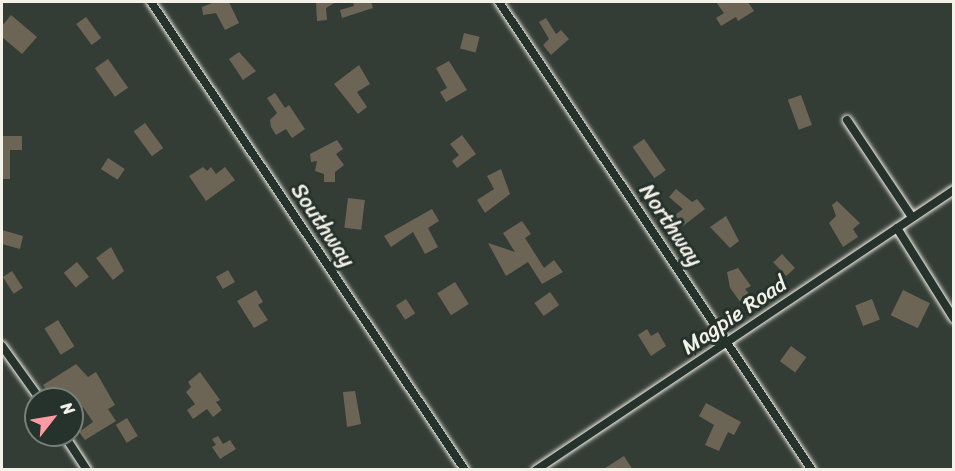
<!DOCTYPE html>
<html>
<head>
<meta charset="utf-8">
<style>
	body { margin:0 }
	#map { position:relative; width:955px; height:471px; overflow:hidden; background:#343d35; font-family:Sriracha,sans-serif }
	div>[style] { position:absolute }
	[style*='--x'] { left:calc(var(--x)*1px); top:calc(var(--y)*1px); width:calc(var(--w)*1px); rotate:calc(var(--a)*1deg) }
	.building>* { inset:0; background:#6c6555; transform-origin:0 0 }
	.roads { filter:drop-shadow(0 0 2px #f4f1e8) drop-shadow(0 0 2px #f4f1e8) }
	.minor>* { height:8px; margin:-4px; padding:0 4px; transform-origin:4px; border-radius:4px; background:#26332d }
	span { translate:-50% -50%; white-space:nowrap; text-align:center; line-height:1.15; -webkit-text-stroke:6px #26332d; paint-order:stroke }
	.street-label { font-size:22px; color:#f4f1e8 }
	.frame { position:absolute; inset:0; border:3px solid #f4f1e8; pointer-events:none }
	.north { position:absolute; left:24px; top:387px; width:60px; height:60px; box-sizing:border-box; background:#26332d; border:2px solid #787f78; border-radius:50%; rotate:59deg; font-size:16px; font-weight:700; line-height:24px; text-align:center; color:#f4f1e8 }
	.north::after { content:''; display:block; margin:auto; width:21px; height:27px; background:#ff9aa2; clip-path:polygon(50% 0,100% 100%,50% 72%,0 100%) }
</style>
</head>
<body>
<div id="map">
	<div class="building">
		<i style="clip-path:polygon(215px 2px,229px 2px,239px 23px,225px 30px,216px 13px,203px 15px,202px 7px)"></i>
		<i style="clip-path:polygon(316px 2px,336px 2px,326px 8px,327px 20px,317px 21px)"></i>
		<i style="clip-path:polygon(353px 2px,371px 2px,373px 8px,342px 18px,340px 10px,354px 6px)"></i>
		<i style="clip-path:polygon(716px 2px,748px 2px,754px 11px,738px 21px,736px 17px,721px 26px,716px 18px,724px 13px)"></i>
		<i style="clip-path:polygon(11px 15px,37px 37px,22px 54px,2px 37px,2px 26px)"></i>
		<i style="left:86px;top:17px;width:26px;height:12px;rotate:54deg"></i>
		<i style="clip-path:polygon(546px 18px,556px 34px,561px 30px,569px 39px,551px 55px,543px 45px,549px 39px,539px 22px)"></i>
		<i style="left:464px;top:33px;width:16px;height:16px;rotate:14deg"></i>
		<i style="clip-path:polygon(239px 52px,256px 71px,243px 80px,229px 59px)"></i>
		<i style="left:108px;top:59px;width:35px;height:16px;rotate:55deg"></i>
		<i style="clip-path:polygon(449px 61px,467px 90px,446px 102px,440px 92px,447px 88px,436px 68px)"></i>
		<i style="clip-path:polygon(359px 65px,370px 84px,357px 92px,367px 107px,358px 114px,334px 84px)"></i>
		<i style="clip-path:polygon(275px 93px,285px 108px,289px 105px,305px 129px,292px 138px,286px 129px,276px 135px,271px 127px,270px 120px,277px 113px,267px 98px)"></i>
		<i style="left:801px;top:95px;width:32px;height:14px;rotate:70deg"></i>
		<i style="left:145px;top:123px;width:31px;height:14px;rotate:54deg"></i>
		<i style="clip-path:polygon(462px 135px,476px 154px,457px 168px,452px 161px,459px 155px,450px 144px)"></i>
		<i style="clip-path:polygon(2px 136px,22px 136px,22px 150px,10px 150px,10px 179px,2px 179px)"></i>
		<i style="left:644px;top:139px;width:38px;height:14px;rotate:55deg"></i>
		<i style="clip-path:polygon(337px 140px,343px 149px,336px 154px,344px 165px,335px 172px,335px 182px,324px 182px,324px 174px,315px 171px,317px 161px,311px 162px,310px 154px)"></i>
		<i style="left:108px;top:158px;width:20px;height:13px;rotate:33deg"></i>
		<i style="clip-path:polygon(203px 167px,207px 171px,211px 167px,216px 174px,225px 167px,235px 180px,206px 201px,189px 176px)"></i>
		<i style="clip-path:polygon(501px 169px,510px 194px,485px 213px,477px 200px,494px 189px,487px 176px)"></i>
		<i style="clip-path:polygon(676px 189px,692px 202px,697px 199px,705px 209px,683px 226px,675px 215px,683px 209px,669px 197px)"></i>
		<i style="left:348px;top:198px;width:17px;height:30px;rotate:7deg"></i>
		<i style="clip-path:polygon(837px 201px,860px 223px,853px 229px,858px 237px,843px 247px,829px 223px,836px 216px,832px 205px)"></i>
		<i style="clip-path:polygon(432px 209px,439px 221px,428px 228px,438px 247px,425px 254px,413px 232px,391px 247px,384px 236px)"></i>
		<i style="clip-path:polygon(726px 216px,739px 241px,730px 248px,710px 227px)"></i>
		<i style="clip-path:polygon(522px 221px,531px 234px,525px 238px,544px 268px,554px 260px,563px 272px,542px 284px,528px 262px,506px 276px,488px 243px,515px 252px,503px 233px)"></i>
		<i style="clip-path:polygon(2px 230px,23px 236px,20px 249px,2px 244px)"></i>
		<i style="clip-path:polygon(111px 247px,124px 271px,113px 280px,96px 258px)"></i>
		<i style="left:782px;top:254px;width:19px;height:12px;rotate:47deg"></i>
		<i style="left:77px;top:262px;width:19px;height:17px;rotate:51deg"></i>
		<i style="clip-path:polygon(738px 268px,751px 286px,745px 289px,751px 296px,741px 303px,730px 288px,727px 272px)"></i>
		<i style="left:228px;top:270px;width:14px;height:14px;rotate:60deg"></i>
		<i style="left:12px;top:271px;width:20px;height:11px;rotate:57deg"></i>
		<i style="left:455px;top:282px;width:26px;height:21px;rotate:58deg"></i>
		<i style="clip-path:polygon(256px 290px,263px 302px,258px 305px,268px 320px,254px 328px,237px 301px)"></i>
		<i style="left:903px;top:290px;width:30px;height:28px;rotate:26deg"></i>
		<i style="left:550px;top:292px;width:16px;height:19px;rotate:55deg"></i>
		<i style="left:406px;top:299px;width:17px;height:12px;rotate:57deg"></i>
		<i style="left:872px;top:299px;width:22px;height:18px;rotate:69deg"></i>
		<i style="left:58px;top:320px;width:31px;height:16px;rotate:58deg"></i>
		<i style="clip-path:polygon(647px 329px,651px 336px,658px 332px,666px 346px,651px 356px,638px 335px)"></i>
		<i style="left:791px;top:346px;width:19px;height:19px;rotate:36deg"></i>
		<i style="clip-path:polygon(76px 364px,88px 377px,96px 372px,115px 405px,108px 409px,116px 421px,85px 440px,79px 432px,93px 422px,83px 407px,72px 414px,72px 399px,52px 399px,43px 385px)"></i>
		<i style="clip-path:polygon(200px 372px,220px 400px,216px 402px,222px 410px,213px 417px,207px 409px,193px 419px,187px 410px,195px 404px,186px 392px,191px 387px,188px 382px)"></i>
		<i style="clip-path:polygon(355px 391px,361px 424px,347px 427px,343px 392px)"></i>
		<i style="clip-path:polygon(706px 403px,741px 422px,734px 435px,728px 432px,719px 451px,705px 445px,714px 425px,699px 416px)"></i>
		<i style="left:127px;top:418px;width:21px;height:13px;rotate:59deg"></i>
		<i style="clip-path:polygon(218px 436px,223px 444px,230px 440px,236px 449px,220px 459px,212px 447px,216px 445px,212px 439px)"></i>
		<i style="clip-path:polygon(624px 456px,633px 470px,602px 470px)"></i>
	</div>
	<div class="roads">
		<div class="minor">
			<i style="--x:151;--y:2;--w:564;--a:56.14"></i>
			<i style="--x:499;--y:2;--w:563;--a:56.23"></i>
			<i style="--x:847;--y:120;--w:117;--a:56.2"></i>
			<i style="--x:897;--y:228;--w:107;--a:57.9"></i>
			<i style="--x:2;--y:346;--w:65;--a:54.4"></i>
			<i style="--x:64;--y:435;--w:42;--a:56.7"></i>
			<i style="--x:536;--y:470;--w:503;--a:-33.82"></i>
		</div>
	</div>
	<div class="street-label">
		<span style="left:323px;top:225px;rotate:56deg">Southway</span>
		<span style="left:671px;top:225px;rotate:56deg">Northway</span>
		<span style="left:734px;top:315px;rotate:-34deg">Magpie Road</span>
	</div>
	<div class="frame"></div>
	<div class="north">N</div>
</div>
</body>
</html>
